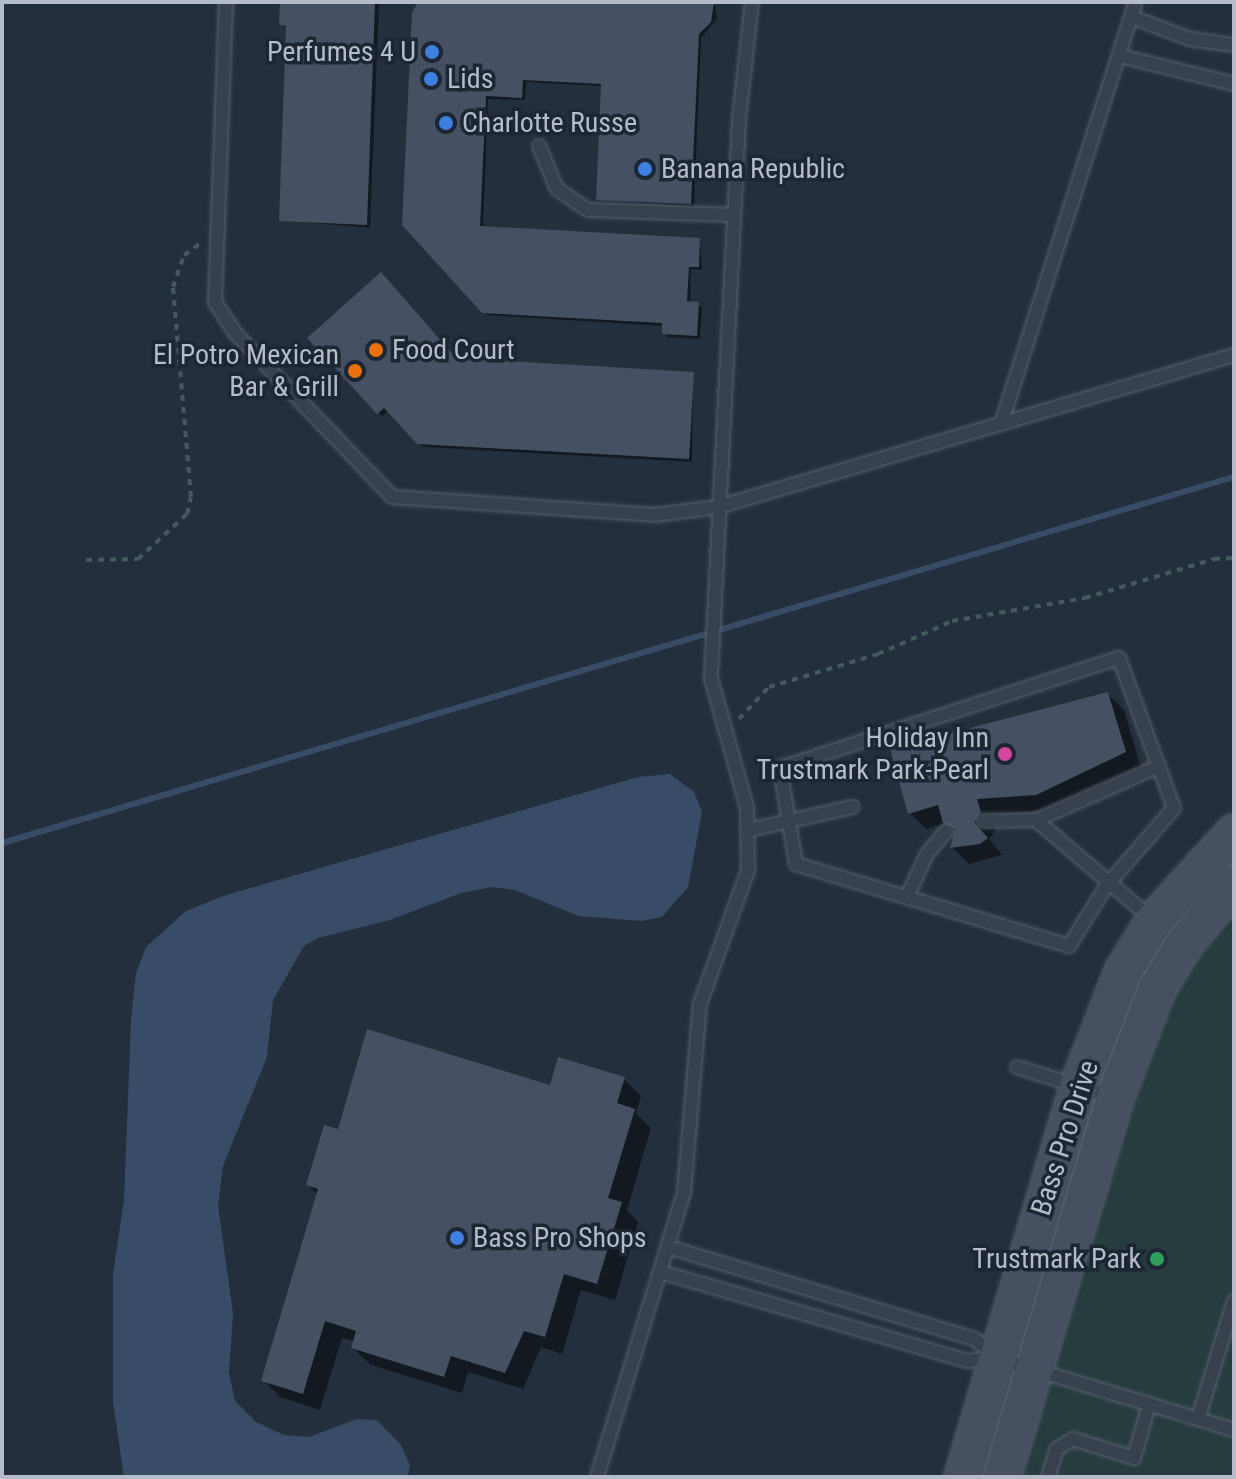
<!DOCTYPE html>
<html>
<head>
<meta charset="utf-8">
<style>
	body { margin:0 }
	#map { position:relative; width:1236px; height:1479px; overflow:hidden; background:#242f3e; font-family:"Roboto Condensed",sans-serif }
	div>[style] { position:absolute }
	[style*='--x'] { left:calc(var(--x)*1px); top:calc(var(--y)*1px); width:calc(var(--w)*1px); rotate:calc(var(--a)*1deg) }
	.green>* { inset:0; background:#263c3f }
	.water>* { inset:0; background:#394c67 }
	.shadow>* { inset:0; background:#0007 }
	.stream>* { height:6px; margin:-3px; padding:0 3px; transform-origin:3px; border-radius:3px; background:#394c67 }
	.building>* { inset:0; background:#455162 }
	.path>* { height:4px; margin-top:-2px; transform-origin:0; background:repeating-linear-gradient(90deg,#44595c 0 6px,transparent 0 12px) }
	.roads { filter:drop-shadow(0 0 2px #565f6c) drop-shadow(0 0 2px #565f6c) }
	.lane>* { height:12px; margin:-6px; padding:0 6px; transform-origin:6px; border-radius:6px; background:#38414e }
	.secondary>* { height:36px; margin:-18px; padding:0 18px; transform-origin:18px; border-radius:18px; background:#465061 }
	.dots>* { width:22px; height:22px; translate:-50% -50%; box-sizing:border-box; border:4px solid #1d2633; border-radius:50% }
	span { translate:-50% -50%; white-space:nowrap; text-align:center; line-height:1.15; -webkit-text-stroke:7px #1d2633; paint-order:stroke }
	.poi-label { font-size:28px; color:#b4bcc9 }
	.right { translate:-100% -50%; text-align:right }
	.left { translate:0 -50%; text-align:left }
	.street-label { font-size:28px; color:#b4bcc9 }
	.frame { position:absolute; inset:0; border:4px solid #b4bcc9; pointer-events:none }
</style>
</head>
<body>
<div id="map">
	<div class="green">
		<i style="clip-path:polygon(1234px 898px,1234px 1477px,1015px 1477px,1144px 1042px)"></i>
	</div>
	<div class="water">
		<i style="clip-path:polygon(670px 774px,694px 792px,702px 812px,688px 887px,662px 917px,642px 921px,578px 916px,515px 890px,492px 887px,461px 893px,390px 920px,318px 938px,304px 946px,273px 1000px,267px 1057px,223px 1166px,218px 1206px,233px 1313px,229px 1373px,235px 1401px,256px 1422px,284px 1435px,309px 1437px,357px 1419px,377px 1420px,401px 1445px,410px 1465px,408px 1476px,124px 1477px,113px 1402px,113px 1274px,124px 1200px,131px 1020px,136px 973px,146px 947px,186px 911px,226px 895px,638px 777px)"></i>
	</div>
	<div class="shadow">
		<i style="clip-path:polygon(282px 2px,379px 2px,370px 228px,281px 220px,288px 28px,281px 25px)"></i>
		<i style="clip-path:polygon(424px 2px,715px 5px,717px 19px,701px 38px,694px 207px,599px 199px,603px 86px,526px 82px,525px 100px,488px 99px,483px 228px,700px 240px,702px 270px,691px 269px,690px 303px,702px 307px,700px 339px,667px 337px,664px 326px,488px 315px,404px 225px)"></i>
		<i style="clip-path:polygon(310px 338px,455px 360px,693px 374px,692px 462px,423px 447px,389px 411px,382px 416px)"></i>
		<i style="clip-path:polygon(1108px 694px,1124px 710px,1141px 768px,1053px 810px,992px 814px,996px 829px,989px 839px,1002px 855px,969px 864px,953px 848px,956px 832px,947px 823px,926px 829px,910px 813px)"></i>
		<i style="clip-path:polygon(624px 1079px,641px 1096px,636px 1113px,651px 1128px,627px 1210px,638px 1222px,615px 1300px,581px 1290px,562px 1354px,541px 1347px,523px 1389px,468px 1372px,462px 1393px,371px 1365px,353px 1348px,355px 1341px,342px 1338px,320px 1410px,280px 1397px,263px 1380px,318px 1195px,308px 1185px,339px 1131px,551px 1087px)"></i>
	</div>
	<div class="stream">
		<i style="--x:2;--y:843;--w:1285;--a:-16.55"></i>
	</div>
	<div class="building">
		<i style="clip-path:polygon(280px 2px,375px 2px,367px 225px,279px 221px,286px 26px,279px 25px)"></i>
		<i style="clip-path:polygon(418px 2px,714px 2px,711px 22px,699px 34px,691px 204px,596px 200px,601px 84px,523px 80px,522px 98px,486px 96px,480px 226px,700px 238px,699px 267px,689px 267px,687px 301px,699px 302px,697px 336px,662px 334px,662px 323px,482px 313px,402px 225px,412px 13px)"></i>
		<i style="clip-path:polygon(381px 272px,456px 358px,694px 372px,689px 459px,417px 444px,384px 408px,377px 414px,307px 338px)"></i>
		<i style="clip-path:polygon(1108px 692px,1126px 752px,1036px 795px,977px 799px,981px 812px,974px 822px,988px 838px,980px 844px,950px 848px,955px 829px,943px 823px,938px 805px,908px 814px,890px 749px)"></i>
		<i style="clip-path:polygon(367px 1029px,550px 1085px,558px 1057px,625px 1077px,617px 1103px,635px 1109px,608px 1198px,622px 1202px,597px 1284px,564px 1274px,545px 1337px,524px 1331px,505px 1373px,451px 1356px,444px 1377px,351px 1348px,356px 1331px,325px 1321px,303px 1394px,261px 1381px,318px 1189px,306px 1185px,324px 1125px,338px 1129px)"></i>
	</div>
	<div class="path">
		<i style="--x:86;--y:560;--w:52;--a:-1.1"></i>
		<i style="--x:138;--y:559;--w:67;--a:-42.6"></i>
		<i style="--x:187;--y:514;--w:17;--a:-77"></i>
		<i style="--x:191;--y:497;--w:211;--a:-94.9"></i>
		<i style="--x:173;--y:287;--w:34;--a:-71"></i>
		<i style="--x:184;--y:255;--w:19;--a:-35"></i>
		<i style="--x:739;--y:719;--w:44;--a:-46.8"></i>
		<i style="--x:769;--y:687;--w:114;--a:-16.8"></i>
		<i style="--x:878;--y:654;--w:81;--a:-24"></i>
		<i style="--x:952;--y:621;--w:135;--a:-9.8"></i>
		<i style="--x:1085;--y:598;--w:135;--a:-16.8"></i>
		<i style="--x:1214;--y:559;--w:20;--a:-3"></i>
	</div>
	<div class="roads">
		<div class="lane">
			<i style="--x:226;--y:2;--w:300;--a:92.1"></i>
			<i style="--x:215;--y:302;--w:37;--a:57"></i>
			<i style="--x:235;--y:333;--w:227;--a:46.2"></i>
			<i style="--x:392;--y:497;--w:263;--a:3.9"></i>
			<i style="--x:654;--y:515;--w:64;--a:-7.1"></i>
			<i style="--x:718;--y:507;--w:538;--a:-16.41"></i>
			<i style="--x:1132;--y:17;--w:62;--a:20.8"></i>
			<i style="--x:1190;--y:39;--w:44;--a:7.8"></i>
			<i style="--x:1120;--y:56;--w:117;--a:13.8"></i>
			<i style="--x:539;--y:146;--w:47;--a:67.3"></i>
			<i style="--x:557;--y:189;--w:37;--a:34"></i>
			<i style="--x:588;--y:210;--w:146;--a:2"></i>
			<i style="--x:1002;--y:421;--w:440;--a:-72.3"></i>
			<i style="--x:1119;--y:658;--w:160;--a:69.9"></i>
			<i style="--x:1174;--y:808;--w:102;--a:131"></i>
			<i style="--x:1107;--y:885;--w:72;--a:121.9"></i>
			<i style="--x:1069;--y:946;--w:285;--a:-163.3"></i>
			<i style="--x:796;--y:864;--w:97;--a:-99.5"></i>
			<i style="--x:780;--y:768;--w:356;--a:-18"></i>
			<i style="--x:1036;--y:820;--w:153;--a:40.5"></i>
			<i style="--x:983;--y:821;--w:53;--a:-1.1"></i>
			<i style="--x:1036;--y:820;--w:134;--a:-23.7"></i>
			<i style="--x:749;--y:830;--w:106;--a:-12.6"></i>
			<i style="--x:907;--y:897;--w:47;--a:-65.1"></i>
			<i style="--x:927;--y:854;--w:30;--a:-50"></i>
			<i style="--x:1017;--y:1067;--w:101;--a:17.4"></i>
			<i style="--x:668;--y:1247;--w:320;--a:16.7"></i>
			<i style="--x:975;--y:1339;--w:28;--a:42"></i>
			<i style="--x:996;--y:1358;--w:249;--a:16.8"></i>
			<i style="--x:661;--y:1272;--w:320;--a:16.2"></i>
			<i style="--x:968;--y:1361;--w:25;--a:-7"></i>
			<i style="--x:1198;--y:1419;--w:123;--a:-73"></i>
			<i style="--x:597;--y:1477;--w:297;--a:-73"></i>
			<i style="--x:684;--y:1193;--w:190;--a:-85.2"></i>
			<i style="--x:700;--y:1004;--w:142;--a:-70.3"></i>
			<i style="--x:748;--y:870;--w:62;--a:-90.9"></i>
			<i style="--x:747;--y:808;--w:135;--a:-105.5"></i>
			<i style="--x:711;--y:678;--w:560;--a:-87.13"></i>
			<i style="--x:739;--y:119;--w:118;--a:-83.7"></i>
			<i style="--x:1048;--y:1477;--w:29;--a:-72"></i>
			<i style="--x:1057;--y:1449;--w:19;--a:-32"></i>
			<i style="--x:1073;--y:1439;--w:64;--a:17.3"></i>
			<i style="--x:1134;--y:1458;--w:55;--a:-74.2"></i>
		</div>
		<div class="secondary">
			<i style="--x:963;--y:1477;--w:409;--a:-73.5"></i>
			<i style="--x:1079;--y:1085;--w:121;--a:-68.7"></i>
			<i style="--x:1123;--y:972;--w:60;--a:-58.7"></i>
			<i style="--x:1154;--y:921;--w:119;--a:-47.7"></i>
			<i style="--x:1002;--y:1477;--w:395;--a:-73.4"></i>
			<i style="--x:1115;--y:1098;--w:117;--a:-68.9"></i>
			<i style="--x:1157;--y:989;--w:54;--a:-58.7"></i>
			<i style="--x:1185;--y:943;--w:76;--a:-49.8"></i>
		</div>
	</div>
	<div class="dots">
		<i style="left:432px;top:52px;background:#3f7fe0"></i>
		<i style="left:431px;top:79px;background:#3f7fe0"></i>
		<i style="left:446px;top:123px;background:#3f7fe0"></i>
		<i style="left:645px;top:169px;background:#3f7fe0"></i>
		<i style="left:376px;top:350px;background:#e8710a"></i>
		<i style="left:355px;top:371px;background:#e8710a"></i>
		<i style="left:1005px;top:754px;background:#d1479c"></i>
		<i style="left:457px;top:1238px;background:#3f7fe0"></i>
		<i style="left:1157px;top:1259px;background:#2e9e5b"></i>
	</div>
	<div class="poi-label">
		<span class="right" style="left:416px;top:52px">Perfumes 4 U</span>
		<span class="left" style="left:447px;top:79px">Lids</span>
		<span class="left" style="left:462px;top:123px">Charlotte Russe</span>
		<span class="left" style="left:661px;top:169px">Banana Republic</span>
		<span class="left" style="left:392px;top:350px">Food Court</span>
		<span class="right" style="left:339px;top:371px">El Potro Mexican<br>Bar &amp; Grill</span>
		<span class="right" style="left:989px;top:754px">Holiday Inn<br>Trustmark Park-Pearl</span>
		<span class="left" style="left:473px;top:1238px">Bass Pro Shops</span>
		<span class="right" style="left:1141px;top:1259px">Trustmark Park</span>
	</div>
	<div class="street-label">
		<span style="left:1065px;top:1138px;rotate:-72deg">Bass Pro Drive</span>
	</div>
	<div class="frame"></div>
</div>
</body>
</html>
